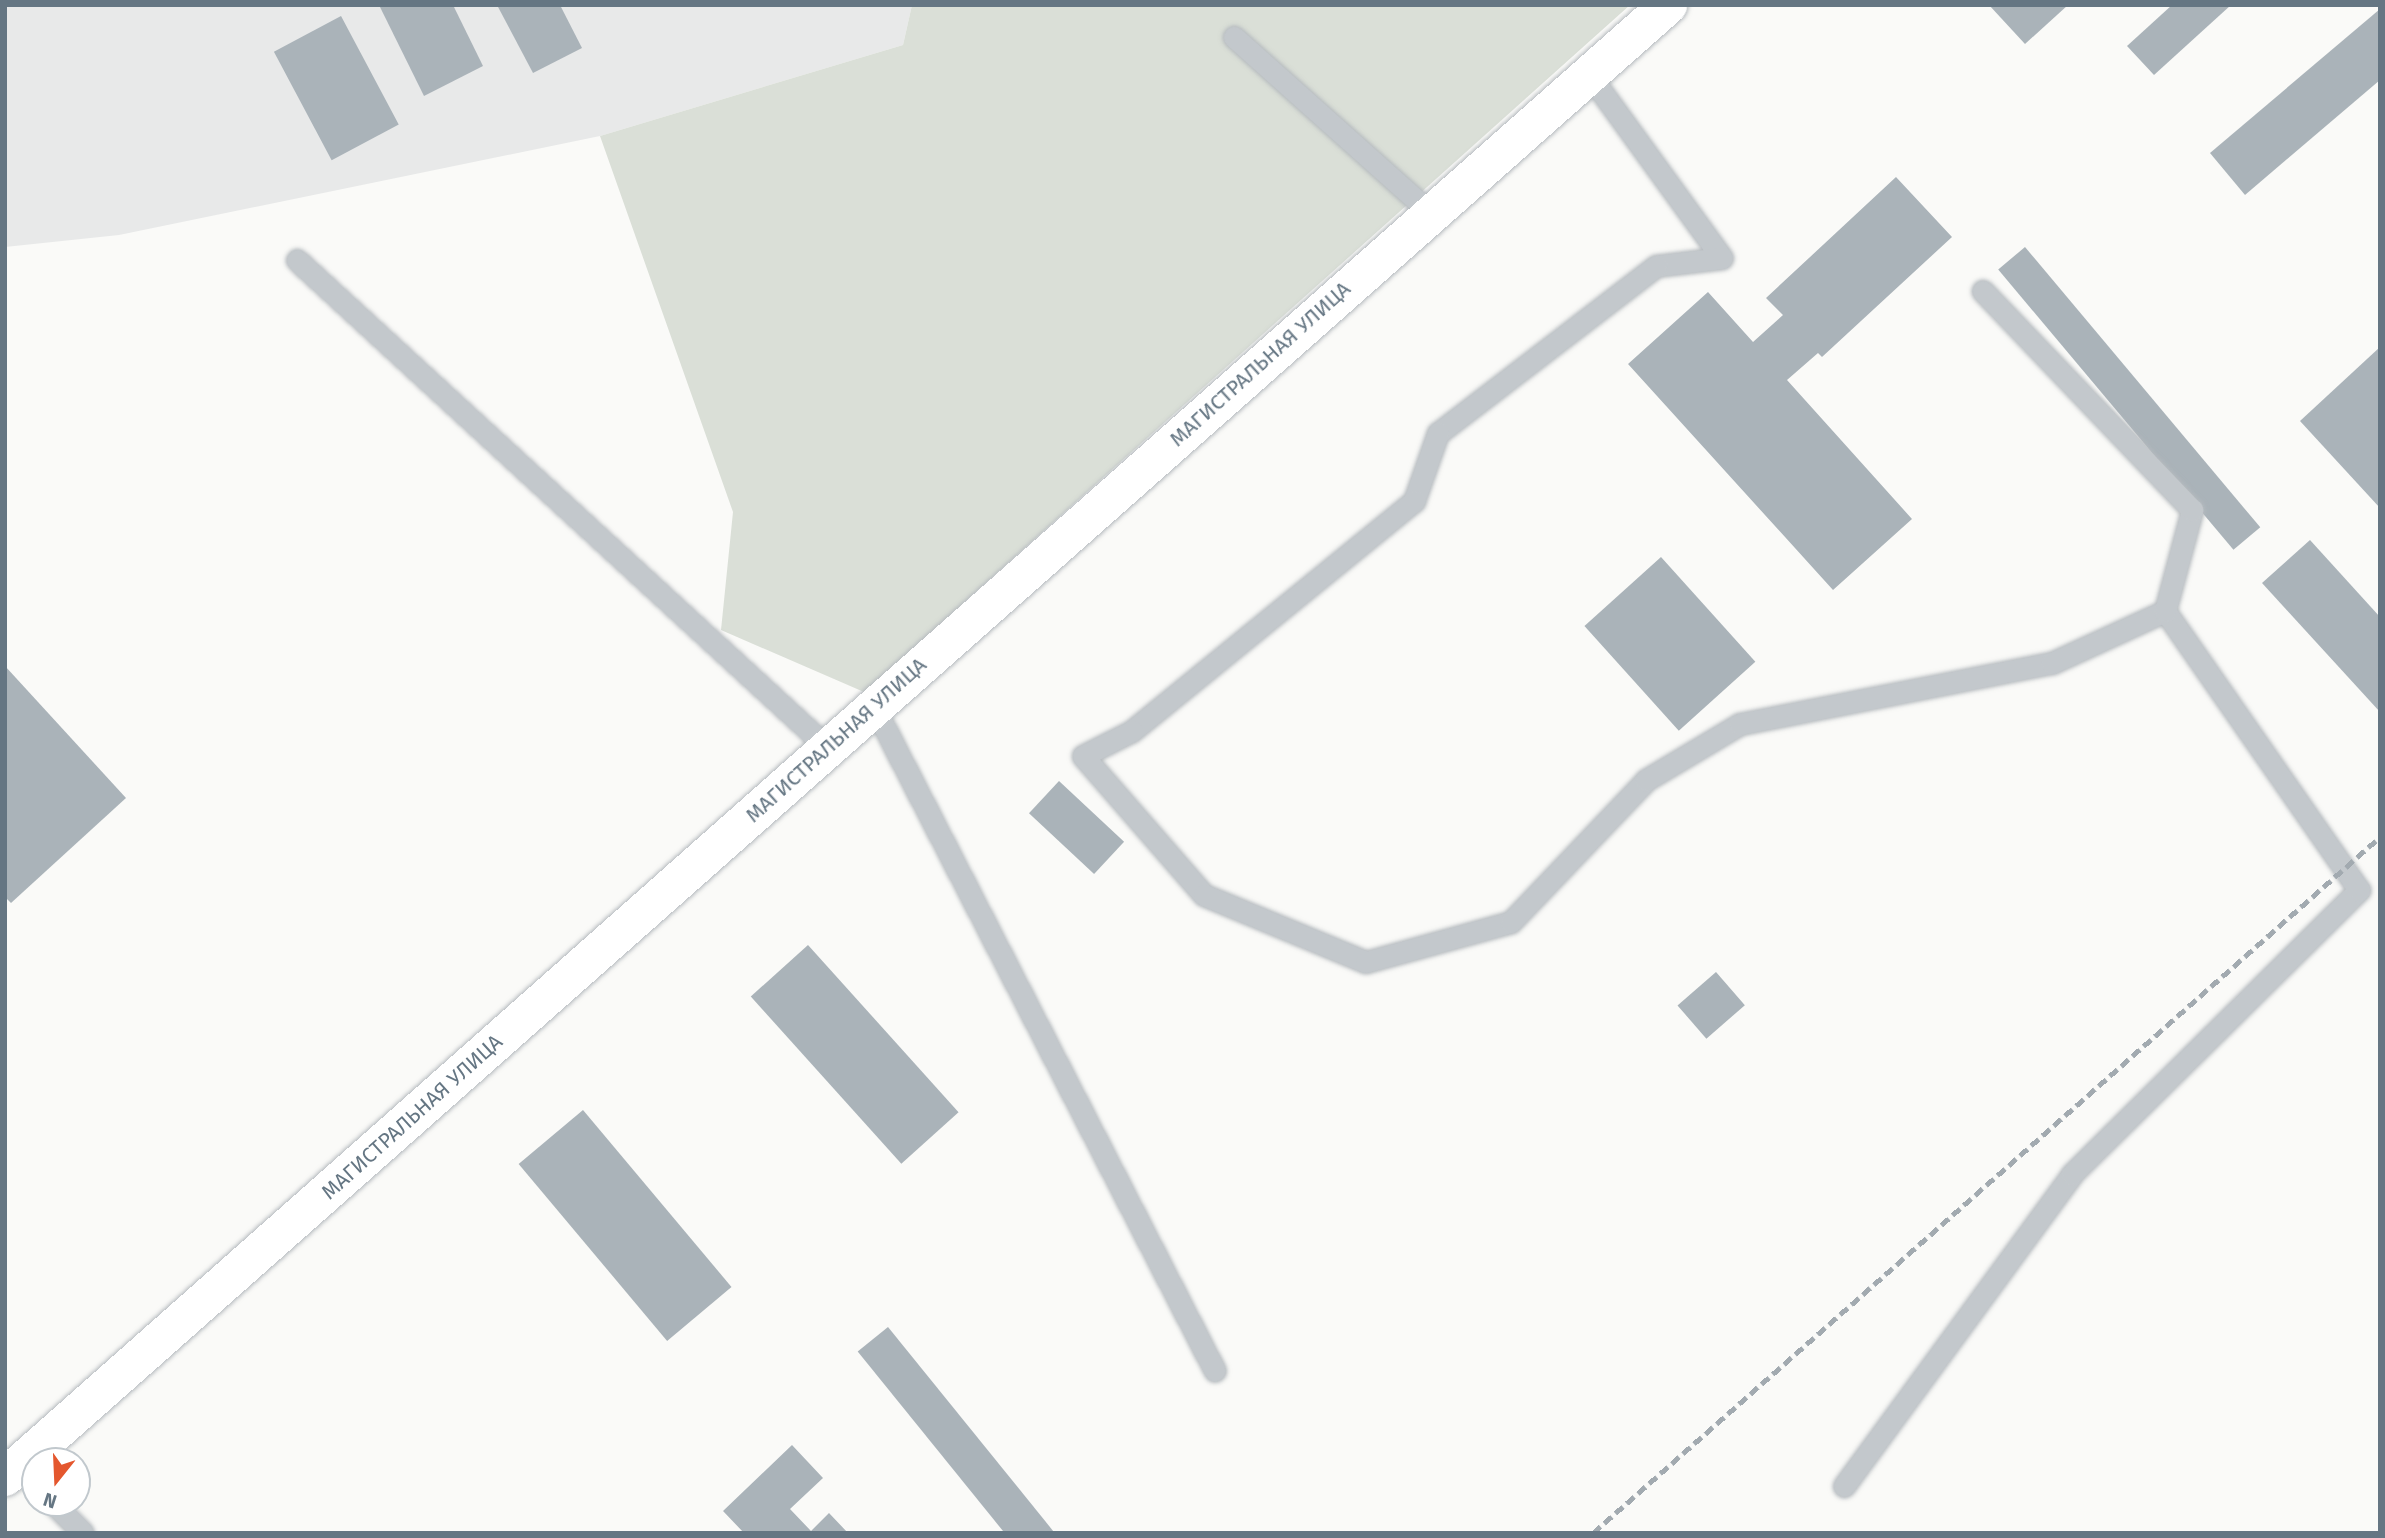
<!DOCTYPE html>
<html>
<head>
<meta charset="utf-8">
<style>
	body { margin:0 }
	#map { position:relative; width:2385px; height:1538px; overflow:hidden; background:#fafaf8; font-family:"Fira Sans",sans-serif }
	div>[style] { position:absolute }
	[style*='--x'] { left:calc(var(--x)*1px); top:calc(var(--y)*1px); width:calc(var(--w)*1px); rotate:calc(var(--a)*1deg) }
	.built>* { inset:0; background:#e8e9e9 }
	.green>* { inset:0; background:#dadfd7 }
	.building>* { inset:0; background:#aab3b9; transform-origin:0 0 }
	.roads { filter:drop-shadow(0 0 2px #b5babe) drop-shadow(0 0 2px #b5babe) }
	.service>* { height:21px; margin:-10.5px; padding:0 10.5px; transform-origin:10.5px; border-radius:10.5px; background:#c3c8cc }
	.primary>* { height:38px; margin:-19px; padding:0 19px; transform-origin:19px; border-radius:19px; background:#fff }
	.rail>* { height:5px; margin-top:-2.5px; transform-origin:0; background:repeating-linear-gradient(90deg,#a2aab0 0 10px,transparent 0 15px) }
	span { translate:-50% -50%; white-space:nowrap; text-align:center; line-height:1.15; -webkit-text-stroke:7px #fff; paint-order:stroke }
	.street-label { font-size:21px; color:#657683 }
	.frame { position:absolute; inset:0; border:7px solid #657683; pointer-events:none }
	.north { position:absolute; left:21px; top:1447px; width:70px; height:70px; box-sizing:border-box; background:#fff; border:2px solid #c1c8cd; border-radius:50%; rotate:198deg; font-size:19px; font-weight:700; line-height:28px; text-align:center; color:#657683 }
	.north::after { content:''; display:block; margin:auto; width:24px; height:32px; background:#e4572e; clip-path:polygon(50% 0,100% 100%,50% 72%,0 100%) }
</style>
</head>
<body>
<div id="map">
	<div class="built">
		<i style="clip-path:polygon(5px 5px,912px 5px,903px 45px,600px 136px,119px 235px,5px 247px)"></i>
	</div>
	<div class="green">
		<i style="clip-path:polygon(912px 5px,1630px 5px,864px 692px,721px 630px,733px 512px,600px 136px,903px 45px)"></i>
	</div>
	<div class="building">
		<i style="clip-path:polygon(379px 5px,453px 5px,483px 66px,424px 96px)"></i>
		<i style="clip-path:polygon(497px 5px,560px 5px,582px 48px,533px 73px)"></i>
		<i style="clip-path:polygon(1989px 5px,2068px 5px,2025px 44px)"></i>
		<i style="clip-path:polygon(2172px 5px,2231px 5px,2154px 75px,2127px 46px)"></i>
		<i style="clip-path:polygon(2380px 9px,2380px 80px,2245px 195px,2210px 153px)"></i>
		<i style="left:341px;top:16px;width:123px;height:76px;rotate:62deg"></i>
		<i style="clip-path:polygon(1896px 177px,1952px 237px,1822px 357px,1818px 353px,1787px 380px,1912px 519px,1833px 590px,1628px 364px,1708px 292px,1753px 342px,1783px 315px,1766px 298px)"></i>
		<i style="left:2025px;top:247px;width:366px;height:35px;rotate:50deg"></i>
		<i style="clip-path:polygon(2380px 347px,2380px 508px,2300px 421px)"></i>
		<i style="clip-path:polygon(2310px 540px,2380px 617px,2380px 712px,2262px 583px)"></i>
		<i style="left:1661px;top:557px;width:141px;height:103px;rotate:48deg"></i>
		<i style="clip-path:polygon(5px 666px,126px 798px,11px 903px,5px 897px)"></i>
		<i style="left:1059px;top:781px;width:89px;height:44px;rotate:43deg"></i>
		<i style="left:808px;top:945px;width:225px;height:77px;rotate:48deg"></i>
		<i style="left:1716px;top:972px;width:44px;height:51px;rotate:49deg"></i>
		<i style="left:583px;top:1110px;width:231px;height:84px;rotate:50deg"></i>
		<i style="left:888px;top:1327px;width:263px;height:39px;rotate:51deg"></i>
		<i style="clip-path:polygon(792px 1445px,823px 1478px,790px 1509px,811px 1531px,829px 1513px,848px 1533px,744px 1533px,723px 1511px)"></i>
	</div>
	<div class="roads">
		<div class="service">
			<i style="--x:1234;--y:37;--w:264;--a:41.8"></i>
			<i style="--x:1588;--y:73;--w:228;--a:54.1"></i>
			<i style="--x:1722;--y:258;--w:66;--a:173.1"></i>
			<i style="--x:1656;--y:266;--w:275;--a:142.5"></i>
			<i style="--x:1438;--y:433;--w:72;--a:109.4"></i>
			<i style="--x:1414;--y:501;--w:364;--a:140.8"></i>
			<i style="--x:1132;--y:731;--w:55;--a:153"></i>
			<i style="--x:1083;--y:756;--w:184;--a:49"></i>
			<i style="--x:1204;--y:895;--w:175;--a:22.5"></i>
			<i style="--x:1366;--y:962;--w:150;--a:-15.4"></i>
			<i style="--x:1511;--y:922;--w:196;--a:-46.4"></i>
			<i style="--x:1646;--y:780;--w:109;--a:-30.8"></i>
			<i style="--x:1740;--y:724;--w:318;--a:-11.1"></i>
			<i style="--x:2052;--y:663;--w:124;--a:-24.7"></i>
			<i style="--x:297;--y:260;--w:721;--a:42.58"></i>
			<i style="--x:874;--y:707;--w:746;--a:62.82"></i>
			<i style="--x:17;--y:1466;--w:25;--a:45"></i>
			<i style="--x:1844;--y:1486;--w:386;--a:-53.8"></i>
			<i style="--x:2072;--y:1174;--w:404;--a:-44.7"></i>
			<i style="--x:2359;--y:890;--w:340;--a:-124.8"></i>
			<i style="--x:2165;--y:611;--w:105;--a:-75"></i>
			<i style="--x:2192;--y:510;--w:303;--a:-133.7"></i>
			<i style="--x:53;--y:1503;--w:42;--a:45"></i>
		</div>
		<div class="primary">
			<i style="--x:5;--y:1477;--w:2221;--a:-41.51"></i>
		</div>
	</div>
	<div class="rail">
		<i style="--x:1593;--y:1533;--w:1051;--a:-41.49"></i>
	</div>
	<div class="street-label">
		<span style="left:1260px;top:364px;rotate:-42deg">МАГИСТРАЛЬНАЯ УЛИЦА</span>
		<span style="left:836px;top:740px;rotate:-42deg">МАГИСТРАЛЬНАЯ УЛИЦА</span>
		<span style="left:412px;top:1117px;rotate:-42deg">МАГИСТРАЛЬНАЯ УЛИЦА</span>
	</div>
	<div class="frame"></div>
	<div class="north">N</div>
</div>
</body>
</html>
